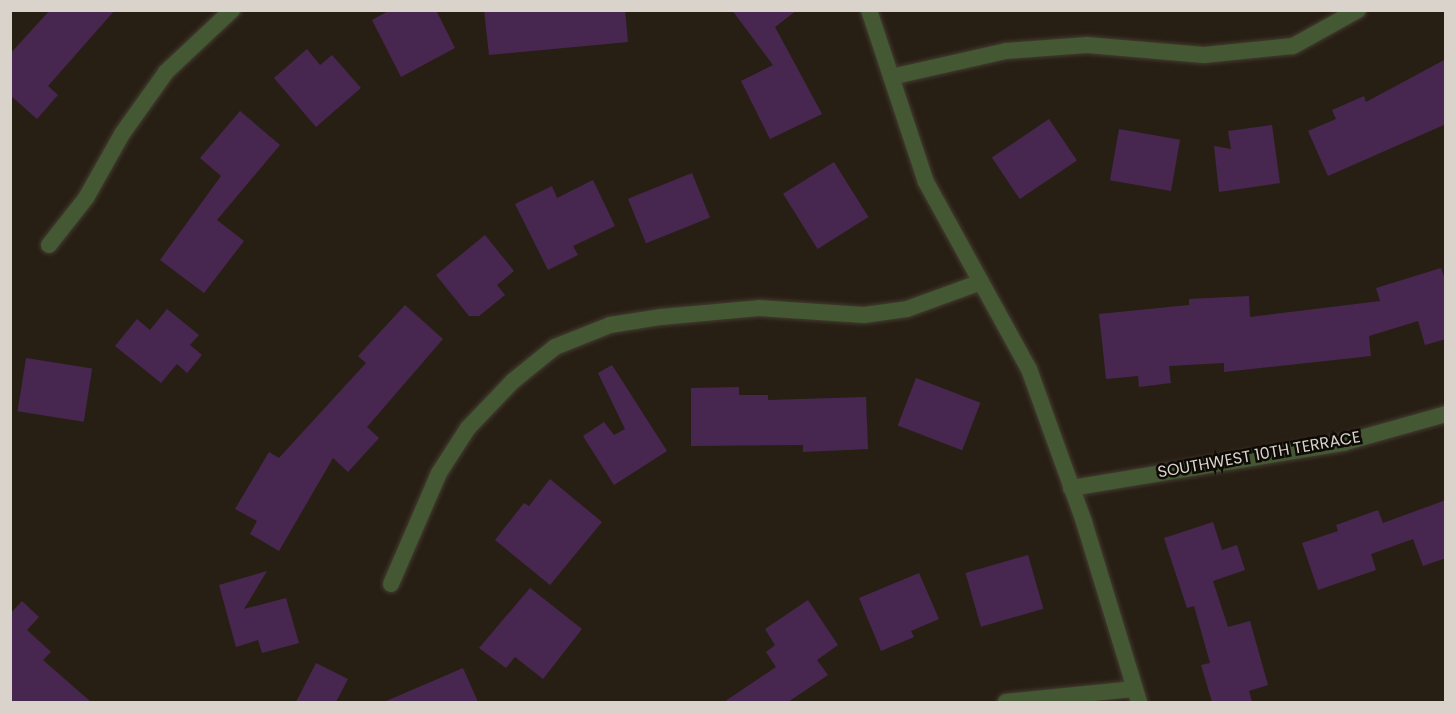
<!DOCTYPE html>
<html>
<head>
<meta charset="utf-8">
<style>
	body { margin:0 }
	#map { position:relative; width:1456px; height:713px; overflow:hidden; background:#281f14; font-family:Poppins,sans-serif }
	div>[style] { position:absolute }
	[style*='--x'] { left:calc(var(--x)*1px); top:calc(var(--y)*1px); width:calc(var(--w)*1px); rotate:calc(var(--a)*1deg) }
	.building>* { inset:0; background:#472750; transform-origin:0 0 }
	.roads { filter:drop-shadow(0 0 2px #443c31) drop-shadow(0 0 2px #443c31) }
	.minor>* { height:16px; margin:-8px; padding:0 8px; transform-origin:8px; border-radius:8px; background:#445833 }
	span { translate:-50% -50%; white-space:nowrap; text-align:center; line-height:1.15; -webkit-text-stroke:5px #0e0a06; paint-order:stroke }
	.street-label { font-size:16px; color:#d9d3cb }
	.frame { position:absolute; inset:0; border:12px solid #d9d3cb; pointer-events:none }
</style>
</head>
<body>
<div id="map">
	<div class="building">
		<i style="clip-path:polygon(50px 10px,115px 10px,48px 86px,58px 95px,37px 119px,10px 95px,10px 54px)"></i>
		<i style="clip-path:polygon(390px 10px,436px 10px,455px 48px,401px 77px,372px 20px)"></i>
		<i style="clip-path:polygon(484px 10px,625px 10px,628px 42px,489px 55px)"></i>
		<i style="clip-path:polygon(732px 10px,797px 10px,775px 27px,822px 114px,770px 139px,741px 81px,773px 65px)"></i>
		<i style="clip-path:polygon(307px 49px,320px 65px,332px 55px,361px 88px,316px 127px,274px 78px)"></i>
		<i style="clip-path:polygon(1446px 59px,1446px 124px,1328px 176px,1308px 131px,1336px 119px,1332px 110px,1364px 96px,1366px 102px)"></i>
		<i style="clip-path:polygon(240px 111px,280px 145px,217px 220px,244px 241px,204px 293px,160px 260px,221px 176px,200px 158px)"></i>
		<i style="left:1049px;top:119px;width:50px;height:69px;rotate:56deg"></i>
		<i style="clip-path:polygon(1272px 125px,1280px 183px,1219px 192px,1214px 146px,1231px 149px,1228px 131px)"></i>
		<i style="left:1119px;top:129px;width:62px;height:52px;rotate:10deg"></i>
		<i style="left:834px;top:162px;width:65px;height:60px;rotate:58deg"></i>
		<i style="left:692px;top:173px;width:48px;height:69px;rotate:68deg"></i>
		<i style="clip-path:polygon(593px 180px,615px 226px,573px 246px,578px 255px,548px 270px,515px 204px,552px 186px,557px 198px)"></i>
		<i style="clip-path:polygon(485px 235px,514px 271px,497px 285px,505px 295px,479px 316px,469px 316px,436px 275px)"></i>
		<i style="clip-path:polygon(1441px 268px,1446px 283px,1446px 339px,1425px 345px,1418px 321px,1369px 336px,1371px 356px,1224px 372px,1224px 363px,1169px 366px,1171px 383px,1139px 387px,1138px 376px,1106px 379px,1099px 314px,1189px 305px,1189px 299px,1249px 296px,1250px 317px,1380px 301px,1376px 288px)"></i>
		<i style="clip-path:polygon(405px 305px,443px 339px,367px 427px,379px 438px,348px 472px,333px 458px,279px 551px,250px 534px,257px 521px,235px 509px,269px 452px,279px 458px,366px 363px,358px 356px)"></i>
		<i style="clip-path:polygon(167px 309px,199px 335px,190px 345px,202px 355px,187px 373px,177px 364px,161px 383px,115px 346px,137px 319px,150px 330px)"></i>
		<i style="left:26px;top:358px;width:67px;height:54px;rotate:9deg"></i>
		<i style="clip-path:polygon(612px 365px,667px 451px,614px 485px,583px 436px,604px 422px,614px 435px,625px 429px,598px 373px)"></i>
		<i style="left:916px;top:378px;width:69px;height:51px;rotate:21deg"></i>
		<i style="clip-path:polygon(739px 387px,739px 395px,768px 395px,768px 400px,866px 397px,868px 449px,803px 452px,803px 445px,691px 446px,691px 388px)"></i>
		<i style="clip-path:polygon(550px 479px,602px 522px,550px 585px,495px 540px,524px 503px,529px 506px)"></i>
		<i style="clip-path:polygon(1446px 500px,1446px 558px,1423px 566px,1413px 539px,1371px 554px,1376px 570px,1318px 590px,1302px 543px,1338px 531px,1336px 525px,1378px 510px,1383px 523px)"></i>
		<i style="clip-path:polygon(1213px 522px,1222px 550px,1237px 545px,1245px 570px,1213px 581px,1228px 627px,1250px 621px,1268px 685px,1249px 691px,1252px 702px,1212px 702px,1201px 665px,1210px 663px,1194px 606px,1187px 608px,1164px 538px)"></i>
		<i style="left:1028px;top:555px;width:56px;height:65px;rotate:74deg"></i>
		<i style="clip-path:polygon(267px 571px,244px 609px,286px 598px,299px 643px,262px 653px,258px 640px,236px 647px,219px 585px)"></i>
		<i style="clip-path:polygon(919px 573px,939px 619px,911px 631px,914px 637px,881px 651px,859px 598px)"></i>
		<i style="clip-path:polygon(530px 588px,582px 629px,543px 679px,515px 657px,506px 668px,479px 648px)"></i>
		<i style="clip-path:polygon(808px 600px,838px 645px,817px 660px,828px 675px,788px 702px,724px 702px,776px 667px,766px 652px,775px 645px,765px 629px)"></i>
		<i style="clip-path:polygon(22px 601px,39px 617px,27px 630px,51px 652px,43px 660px,91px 702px,10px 702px,10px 614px)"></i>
		<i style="clip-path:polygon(316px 663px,348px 679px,336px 702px,296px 702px)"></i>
		<i style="clip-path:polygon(463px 668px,478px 702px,384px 702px)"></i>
	</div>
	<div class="roads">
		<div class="minor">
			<i style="--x:869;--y:10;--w:181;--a:71.7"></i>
			<i style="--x:926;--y:182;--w:213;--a:61.2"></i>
			<i style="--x:1029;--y:369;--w:163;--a:70.2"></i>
			<i style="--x:1084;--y:522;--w:188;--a:73"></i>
			<i style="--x:891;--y:77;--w:118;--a:-12.7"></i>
			<i style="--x:1006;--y:51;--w:81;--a:-4.2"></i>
			<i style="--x:1087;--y:45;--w:117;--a:4.9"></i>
			<i style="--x:1204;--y:55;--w:89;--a:-5.8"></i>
			<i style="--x:1293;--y:46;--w:74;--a:-29"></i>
			<i style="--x:49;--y:245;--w:60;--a:-51.8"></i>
			<i style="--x:86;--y:198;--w:73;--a:-60.6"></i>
			<i style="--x:122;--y:134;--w:76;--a:-54.6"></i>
			<i style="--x:166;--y:72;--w:91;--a:-43.2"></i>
			<i style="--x:1071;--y:488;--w:276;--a:-9.4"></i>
			<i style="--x:1343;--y:443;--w:107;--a:-15.7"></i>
			<i style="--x:391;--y:584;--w:121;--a:-66.6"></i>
			<i style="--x:439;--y:473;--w:54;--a:-57.2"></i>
			<i style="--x:468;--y:428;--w:65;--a:-46.2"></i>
			<i style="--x:513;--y:381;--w:54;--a:-39"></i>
			<i style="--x:555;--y:347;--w:59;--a:-21.8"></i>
			<i style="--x:610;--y:325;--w:52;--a:-8.9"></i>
			<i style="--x:661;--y:317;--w:98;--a:-5.2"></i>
			<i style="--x:759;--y:308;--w:105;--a:3.8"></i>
			<i style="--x:864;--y:315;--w:43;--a:-7.9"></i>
			<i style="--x:907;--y:309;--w:79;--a:-20"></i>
			<i style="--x:1006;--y:702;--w:129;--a:-5.8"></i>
		</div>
	</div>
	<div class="street-label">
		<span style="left:1259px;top:455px;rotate:-10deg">SOUTHWEST 10TH TERRACE</span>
	</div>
	<div class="frame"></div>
</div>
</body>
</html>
